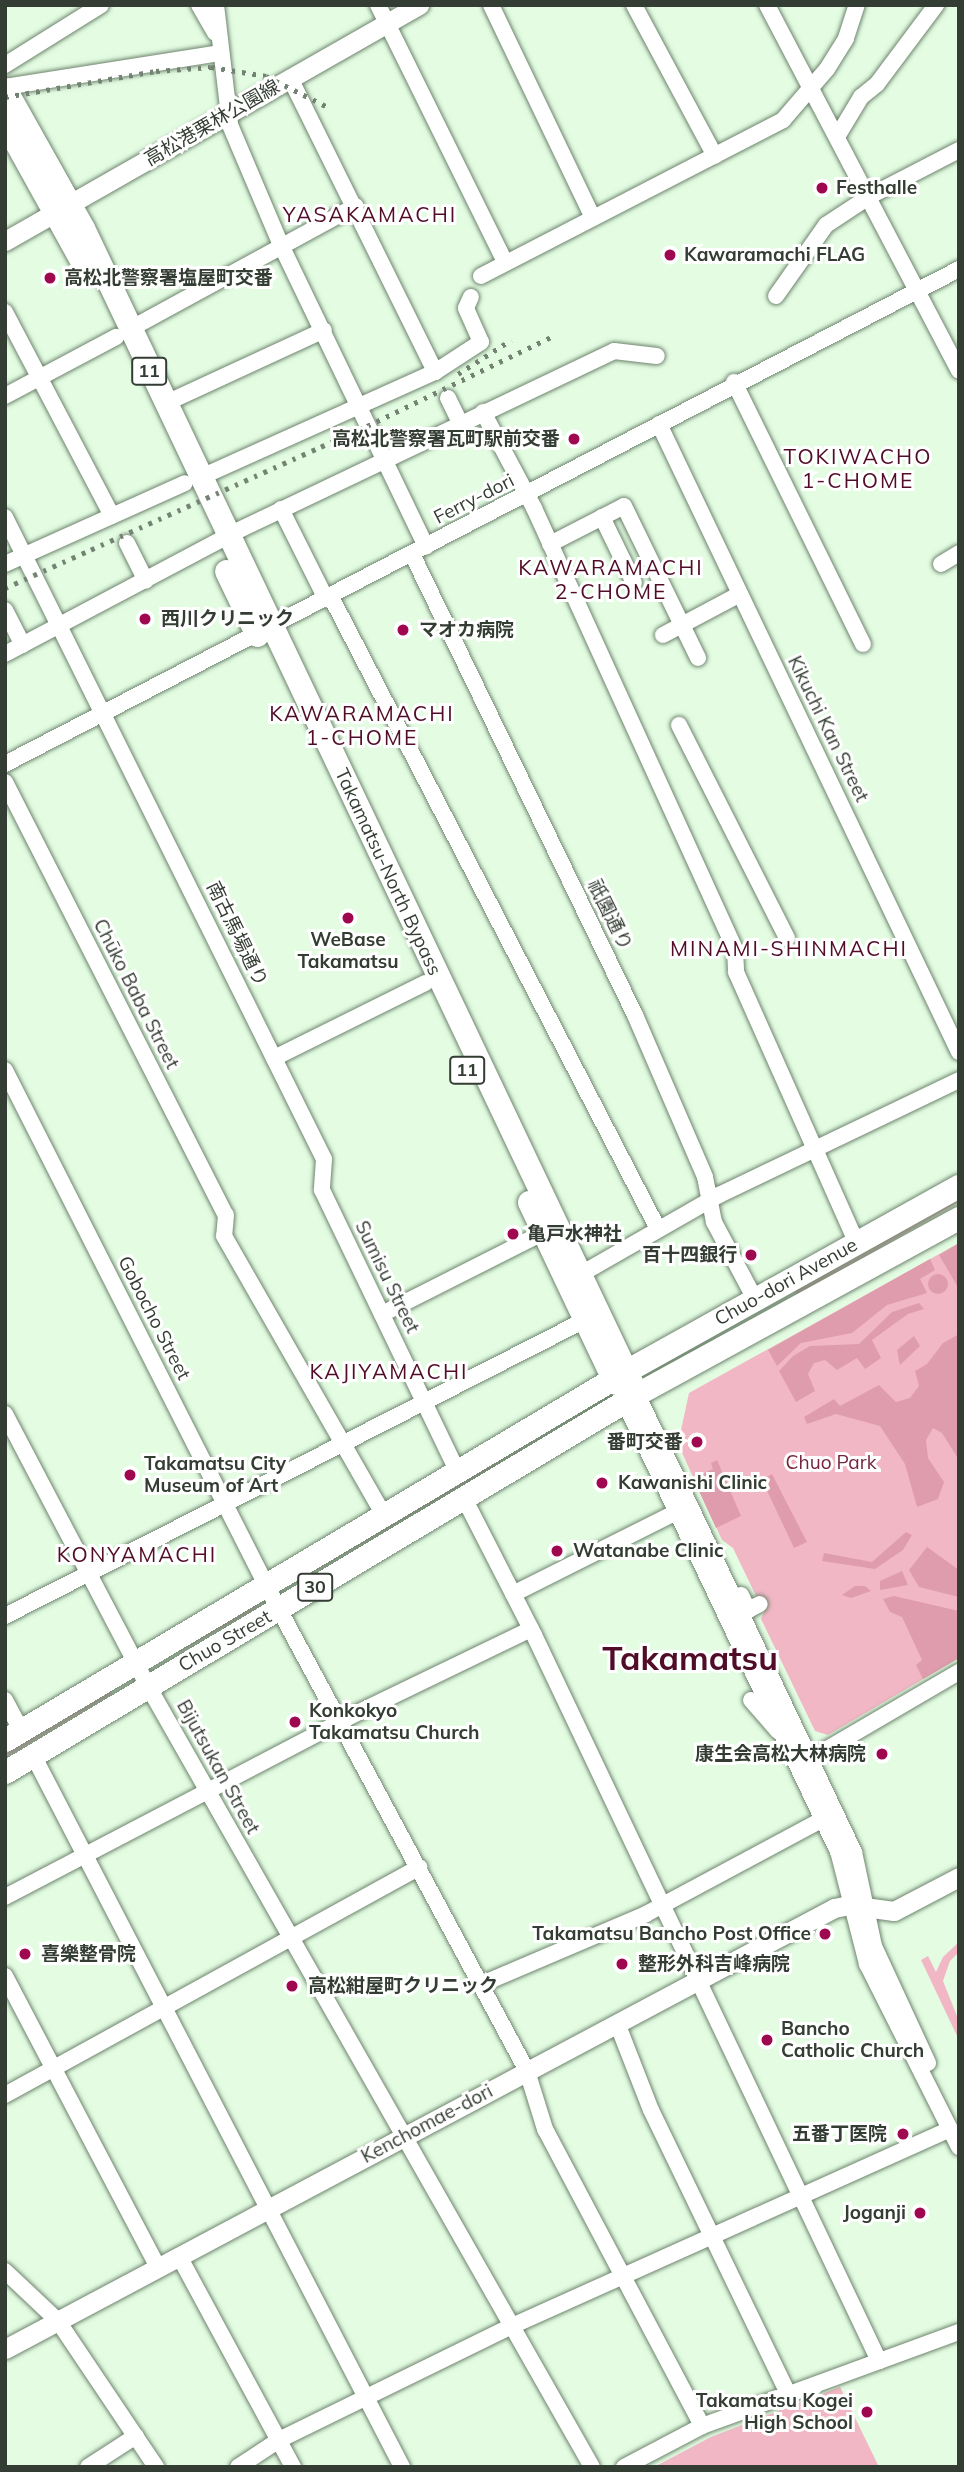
<!DOCTYPE html>
<html>
<head>
<meta charset="utf-8">
<style>
	body { margin:0 }
	#map { position:relative; width:964px; height:2472px; overflow:hidden; background:#e3fce2; font-family:Mulish,"Noto Sans JP",sans-serif }
	div>[style] { position:absolute }
	[style*='--x'] { left:calc(var(--x)*1px); top:calc(var(--y)*1px); width:calc(var(--w)*1px); rotate:calc(var(--a)*1deg) }
	.green>* { inset:0; background:#f2b7c5 }
	.forest>* { inset:0; background:#df9cad }
	.round { border-radius:50% }
	.roads { filter:drop-shadow(0 0 2px #6e846d) drop-shadow(0 0 2px #6e846d) }
	.minor>* { height:16px; margin:-8px; padding:0 8px; transform-origin:8px; border-radius:8px; background:#fff }
	.major>* { height:19px; margin:-9.5px; padding:0 9.5px; transform-origin:9.5px; border-radius:9.5px; background:#fff }
	.highway>* { height:23px; margin:-11.5px; padding:0 11.5px; transform-origin:11.5px; border-radius:11.5px; background:#fff }
	.rail>* { height:4.5px; margin-top:-2.25px; transform-origin:0; background:repeating-linear-gradient(90deg,#738272 0 3.5px,transparent 0 10.5px) }
	.dots>* { width:19px; height:19px; translate:-50% -50%; box-sizing:border-box; border:4px solid #fff; border-radius:50% }
	span { translate:-50% -50%; white-space:nowrap; text-align:center; line-height:1.15; -webkit-text-stroke:6px #fff; paint-order:stroke }
	.shield-label span { padding:2px 5px; background:#fff; border:2px solid; border-radius:5px; -webkit-text-stroke-width:0 }
	.shield-label { font-size:18px; color:#343d33; font-weight:700 }
	.street-label { font-size:19px; color:#343d33 }
	.poi-label { font-size:19px; color:#343d33; font-weight:700 }
	.left { translate:0 -50%; text-align:left }
	.right { translate:-100% -50%; text-align:right }
	.park-label { font-size:19px; color:#742540 }
	.neighbourhood-label { font-size:21px; color:#510d27; letter-spacing:2px }
	.town-label { font-size:33px; color:#510d27; font-weight:700 }
	.frame { position:absolute; inset:0; border:7px solid #343d33; pointer-events:none }
</style>
</head>
<body>
<div id="map">
	<div class="green">
		<i style="clip-path:polygon(959px 1202px,798px 1295px,793px 1291px,951px 1203px)"></i>
		<i style="clip-path:polygon(959px 1243px,959px 1658px,828px 1735px,815px 1731px,761px 1619px,764px 1612px,757px 1598px,733px 1548px,722px 1540px,678px 1444px,689px 1393px)"></i>
		<i style="clip-path:polygon(508px 1458px,293px 1584px,288px 1581px,471px 1474px)"></i>
		<i style="clip-path:polygon(257px 1600px,259px 1607px,177px 1653px,175px 1650px)"></i>
		<i style="clip-path:polygon(111px 1689px,112px 1694px,5px 1758px,5px 1750px)"></i>
		<i style="clip-path:polygon(959px 1942px,959px 1952px,950px 1961px,943px 1981px,959px 2021px,959px 2040px,921px 1960px,928px 1956px,936px 1972px,943px 1957px)"></i>
		<i style="clip-path:polygon(840px 2387px,879px 2467px,656px 2466px,711px 2437px)"></i>
	</div>
	<div class="forest">
		<i style="clip-path:polygon(959px 1243px,959px 1289px,939px 1255px)"></i>
		<i style="clip-path:polygon(930px 1259px,935px 1270px,920px 1279px,927px 1293px,887px 1305px,852px 1333px,801px 1343px,777px 1366px,768px 1350px)"></i>
		<i class="round" style="left:928px;top:1274px;width:20px;height:20px"></i>
		<i style="clip-path:polygon(919px 1303px,924px 1309px,908px 1314px,872px 1340px,881px 1358px,865px 1369px,857px 1358px,837px 1370px,825px 1360px,814px 1363px,808px 1374px,815px 1391px,796px 1402px,779px 1371px,793px 1356px,810px 1346px,859px 1344px,892px 1312px)"></i>
		<i style="clip-path:polygon(959px 1334px,959px 1460px,942px 1433px,933px 1428px,926px 1440px,928px 1458px,944px 1482px,938px 1499px,917px 1507px,905px 1464px,880px 1426px,836px 1414px,807px 1424px,804px 1417px,834px 1399px,840px 1406px,879px 1385px,896px 1402px,910px 1398px,919px 1386px,915px 1371px,927px 1364px,943px 1343px)"></i>
		<i style="clip-path:polygon(914px 1336px,920px 1346px,900px 1365px,897px 1350px)"></i>
		<i style="clip-path:polygon(717px 1460px,741px 1516px,716px 1528px,693px 1478px,713px 1469px,711px 1463px)"></i>
		<i style="clip-path:polygon(772px 1474px,807px 1542px,794px 1548px,762px 1480px)"></i>
		<i style="clip-path:polygon(906px 1532px,912px 1535px,903px 1550px,875px 1569px,822px 1561px,824px 1553px,872px 1562px)"></i>
		<i style="clip-path:polygon(927px 1547px,959px 1570px,959px 1597px,919px 1587px,909px 1570px)"></i>
		<i style="clip-path:polygon(902px 1571px,908px 1585px,880px 1590px,880px 1581px)"></i>
		<i style="clip-path:polygon(855px 1586px,865px 1586px,871px 1591px,851px 1598px,842px 1595px)"></i>
		<i style="clip-path:polygon(894px 1596px,959px 1611px,959px 1658px,923px 1679px,916px 1665px,922px 1660px,902px 1617px,890px 1612px,883px 1599px)"></i>
	</div>
	<div class="roads">
		<div class="minor">
			<i style="--x:199;--y:5;--w:32;--a:60"></i>
			<i style="--x:216;--y:5;--w:121;--a:83.3"></i>
			<i style="--x:230;--y:125;--w:128;--a:67"></i>
			<i style="--x:280;--y:243;--w:337;--a:64.3"></i>
			<i style="--x:378;--y:5;--w:287;--a:63.7"></i>
			<i style="--x:491;--y:5;--w:236;--a:64.4"></i>
			<i style="--x:634;--y:5;--w:171;--a:61.8"></i>
			<i style="--x:767;--y:5;--w:413;--a:62.3"></i>
			<i style="--x:5;--y:65;--w:113;--a:-32"></i>
			<i style="--x:290;--y:78;--w:328;--a:63.7"></i>
			<i style="--x:5;--y:87;--w:217;--a:-9"></i>
			<i style="--x:837;--y:137;--w:47;--a:-59"></i>
			<i style="--x:861;--y:97;--w:21;--a:-39"></i>
			<i style="--x:877;--y:84;--w:99;--a:-53.2"></i>
			<i style="--x:481;--y:276;--w:340;--a:-27.3"></i>
			<i style="--x:783;--y:120;--w:67;--a:-49.2"></i>
			<i style="--x:827;--y:69;--w:36;--a:-58"></i>
			<i style="--x:846;--y:38;--w:35;--a:-72"></i>
			<i style="--x:776;--y:296;--w:87;--a:-54.8"></i>
			<i style="--x:826;--y:225;--w:53;--a:-33.4"></i>
			<i style="--x:870;--y:196;--w:100;--a:-27.3"></i>
			<i style="--x:5;--y:312;--w:230;--a:62.3"></i>
			<i style="--x:130;--y:329;--w:257;--a:-28.6"></i>
			<i style="--x:734;--y:382;--w:292;--a:63.8"></i>
			<i style="--x:5;--y:396;--w:126;--a:-28"></i>
			<i style="--x:448;--y:398;--w:28;--a:64"></i>
			<i style="--x:164;--y:404;--w:176;--a:-24.8"></i>
			<i style="--x:483;--y:412;--w:109;--a:62"></i>
			<i style="--x:534;--y:508;--w:486;--a:65.5"></i>
			<i style="--x:735;--y:950;--w:22;--a:87"></i>
			<i style="--x:736;--y:972;--w:295;--a:66"></i>
			<i style="--x:659;--y:424;--w:696;--a:64.47"></i>
			<i style="--x:199;--y:478;--w:259;--a:-24.2"></i>
			<i style="--x:435;--y:372;--w:55;--a:-33.1"></i>
			<i style="--x:481;--y:342;--w:37;--a:-114"></i>
			<i style="--x:466;--y:308;--w:12;--a:-66"></i>
			<i style="--x:281;--y:509;--w:101;--a:63.4"></i>
			<i style="--x:5;--y:517;--w:717;--a:63.58"></i>
			<i style="--x:324;--y:1159;--w:31;--a:94"></i>
			<i style="--x:322;--y:1190;--w:312;--a:64.3"></i>
			<i style="--x:602;--y:517;--w:73;--a:64.1"></i>
			<i style="--x:127;--y:543;--w:42;--a:63.4"></i>
			<i style="--x:550;--y:544;--w:83;--a:-27.2"></i>
			<i style="--x:624;--y:506;--w:169;--a:64"></i>
			<i style="--x:412;--y:554;--w:512;--a:64.19"></i>
			<i style="--x:635;--y:1015;--w:176;--a:66.6"></i>
			<i style="--x:705;--y:1177;--w:46;--a:78.7"></i>
			<i style="--x:714;--y:1222;--w:87;--a:62"></i>
			<i style="--x:5;--y:564;--w:197;--a:-24.2"></i>
			<i style="--x:941;--y:564;--w:21;--a:-31"></i>
			<i style="--x:331;--y:597;--w:712;--a:62.64"></i>
			<i style="--x:5;--y:610;--w:39;--a:63"></i>
			<i style="--x:663;--y:635;--w:87;--a:-28"></i>
			<i style="--x:5;--y:654;--w:263;--a:-27.9"></i>
			<i style="--x:237;--y:531;--w:418;--a:-25.5"></i>
			<i style="--x:614;--y:351;--w:43;--a:6.6"></i>
			<i style="--x:679;--y:725;--w:239;--a:63.1"></i>
			<i style="--x:5;--y:764;--w:1075;--a:-27.42"></i>
			<i style="--x:5;--y:782;--w:486;--a:63"></i>
			<i style="--x:226;--y:1215;--w:21;--a:95"></i>
			<i style="--x:224;--y:1236;--w:320;--a:60.2"></i>
			<i style="--x:274;--y:1058;--w:169;--a:-26.4"></i>
			<i style="--x:5;--y:1070;--w:577;--a:63.12"></i>
			<i style="--x:266;--y:1585;--w:552;--a:61.76"></i>
			<i style="--x:527;--y:2071;--w:61;--a:72.8"></i>
			<i style="--x:545;--y:2129;--w:336;--a:62.1"></i>
			<i style="--x:581;--y:1274;--w:159;--a:-29.8"></i>
			<i style="--x:719;--y:1195;--w:266;--a:-25.6"></i>
			<i style="--x:382;--y:1314;--w:182;--a:-26.8"></i>
			<i style="--x:637;--y:1394;--w:507;--a:64.65"></i>
			<i style="--x:854;--y:1852;--w:96;--a:78"></i>
			<i style="--x:874;--y:1946;--w:129;--a:65.2"></i>
			<i style="--x:624;--y:1401;--w:498;--a:64.6"></i>
			<i style="--x:838;--y:1851;--w:117;--a:75.6"></i>
			<i style="--x:867;--y:1964;--w:205;--a:63.3"></i>
			<i style="--x:5;--y:1414;--w:307;--a:62.3"></i>
			<i style="--x:148;--y:1686;--w:898;--a:60.38"></i>
			<i style="--x:464;--y:1498;--w:154;--a:62.9"></i>
			<i style="--x:534;--y:1635;--w:804;--a:64.58"></i>
			<i style="--x:513;--y:1594;--w:186;--a:-26.6"></i>
			<i style="--x:741;--y:1595;--w:17;--a:65"></i>
			<i style="--x:748;--y:1610;--w:13;--a:-27"></i>
			<i style="--x:5;--y:1616;--w:651;--a:-27.04"></i>
			<i style="--x:5;--y:1700;--w:34;--a:62"></i>
			<i style="--x:751;--y:1700;--w:41;--a:48.9"></i>
			<i style="--x:33;--y:1755;--w:802;--a:62.6"></i>
			<i style="--x:810;--y:1759;--w:173;--a:-30.3"></i>
			<i style="--x:5;--y:1897;--w:388;--a:-27.6"></i>
			<i style="--x:349;--y:1717;--w:202;--a:-25.8"></i>
			<i style="--x:5;--y:1976;--w:329;--a:62.3"></i>
			<i style="--x:482;--y:1984;--w:178;--a:-23.1"></i>
			<i style="--x:646;--y:1914;--w:201;--a:-28.2"></i>
			<i style="--x:617;--y:2023;--w:93;--a:68.7"></i>
			<i style="--x:651;--y:2110;--w:314;--a:64.2"></i>
			<i style="--x:5;--y:2095;--w:473;--a:-28.8"></i>
			<i style="--x:179;--y:2256;--w:240;--a:61.6"></i>
			<i style="--x:5;--y:2271;--w:73;--a:43.3"></i>
			<i style="--x:58;--y:2321;--w:176;--a:56.1"></i>
			<i style="--x:88;--y:2467;--w:57;--a:-32.9"></i>
			<i style="--x:238;--y:2467;--w:49;--a:-33.4"></i>
			<i style="--x:279;--y:2440;--w:259;--a:-26.1"></i>
			<i style="--x:512;--y:2326;--w:480;--a:-24.2"></i>
			<i style="--x:624;--y:2467;--w:88;--a:-27.7"></i>
			<i style="--x:702;--y:2426;--w:274;--a:-20.1"></i>
		</div>
		<div class="major">
			<i style="--x:5;--y:241;--w:477;--a:-29.7"></i>
			<i style="--x:5;--y:2349;--w:939;--a:-28.01"></i>
			<i style="--x:834;--y:1908;--w:16;--a:-11"></i>
			<i style="--x:850;--y:1905;--w:44;--a:7.8"></i>
			<i style="--x:894;--y:1911;--w:73;--a:-27.6"></i>
		</div>
		<div class="highway">
			<i style="--x:5;--y:89;--w:159;--a:60.7"></i>
			<i style="--x:83;--y:228;--w:1291;--a:64.59"></i>
			<i style="--x:5;--y:123;--w:161;--a:61"></i>
			<i style="--x:226;--y:571;--w:71;--a:64.2"></i>
			<i style="--x:529;--y:1202;--w:200;--a:64.6"></i>
			<i style="--x:5;--y:1740;--w:722;--a:-30.72"></i>
			<i style="--x:626;--y:1371;--w:381;--a:-29.1"></i>
			<i style="--x:5;--y:1772;--w:736;--a:-30.88"></i>
			<i style="--x:637;--y:1394;--w:367;--a:-28.7"></i>
		</div>
	</div>
	<div class="rail">
		<i style="--x:5;--y:97;--w:153;--a:-9.8"></i>
		<i style="--x:156;--y:71;--w:55;--a:-4.2"></i>
		<i style="--x:211;--y:67;--w:56;--a:9.3"></i>
		<i style="--x:266;--y:76;--w:72;--a:26.6"></i>
		<i style="--x:458;--y:374;--w:63;--a:-32.7"></i>
		<i style="--x:5;--y:588;--w:397;--a:-24.1"></i>
		<i style="--x:367;--y:426;--w:209;--a:-25.8"></i>
	</div>
	<div class="dots">
		<i style="left:822px;top:188px;background:#9f084e"></i>
		<i style="left:670px;top:255px;background:#9f084e"></i>
		<i style="left:50px;top:278px;background:#9f084e"></i>
		<i style="left:574px;top:439px;background:#9f084e"></i>
		<i style="left:145px;top:619px;background:#9f084e"></i>
		<i style="left:403px;top:630px;background:#9f084e"></i>
		<i style="left:348px;top:918px;background:#9f084e"></i>
		<i style="left:513px;top:1234px;background:#9f084e"></i>
		<i style="left:751px;top:1255px;background:#9f084e"></i>
		<i style="left:697px;top:1442px;background:#9f084e"></i>
		<i style="left:130px;top:1475px;background:#9f084e"></i>
		<i style="left:602px;top:1483px;background:#9f084e"></i>
		<i style="left:557px;top:1551px;background:#9f084e"></i>
		<i style="left:295px;top:1722px;background:#9f084e"></i>
		<i style="left:882px;top:1754px;background:#9f084e"></i>
		<i style="left:825px;top:1934px;background:#9f084e"></i>
		<i style="left:25px;top:1954px;background:#9f084e"></i>
		<i style="left:622px;top:1964px;background:#9f084e"></i>
		<i style="left:292px;top:1986px;background:#9f084e"></i>
		<i style="left:767px;top:2040px;background:#9f084e"></i>
		<i style="left:903px;top:2134px;background:#9f084e"></i>
		<i style="left:920px;top:2213px;background:#9f084e"></i>
		<i style="left:867px;top:2412px;background:#9f084e"></i>
	</div>
	<div class="shield-label">
		<span style="left:149px;top:371px">11</span>
		<span style="left:467px;top:1070px">11</span>
		<span style="left:315px;top:1587px">30</span>
	</div>
	<div class="street-label">
		<span style="left:212px;top:123px;rotate:-30deg">高松港栗林公園線</span>
		<span style="left:474px;top:499px;rotate:-27deg">Ferry-dori</span>
		<span style="left:828px;top:729px;rotate:64deg">Kikuchi Kan Street</span>
		<span style="left:388px;top:872px;rotate:65deg">Takamatsu-North Bypass</span>
		<span style="left:610px;top:915px;rotate:64deg">祇園通り</span>
		<span style="left:237px;top:934px;rotate:64deg">南古馬場通り</span>
		<span style="left:136px;top:994px;rotate:63deg">Chūko Baba Street</span>
		<span style="left:387px;top:1277px;rotate:64deg">Sumisu Street</span>
		<span style="left:786px;top:1282px;rotate:-29deg">Chuo-dori Avenue</span>
		<span style="left:154px;top:1318px;rotate:63deg">Gobocho Street</span>
		<span style="left:225px;top:1641px;rotate:-30deg">Chuo Street</span>
		<span style="left:218px;top:1767px;rotate:61deg">Bijutsukan Street</span>
		<span style="left:427px;top:2124px;rotate:-28deg">Kenchomae-dori</span>
	</div>
	<div class="poi-label">
		<span class="left" style="left:836px;top:188px">Festhalle</span>
		<span class="left" style="left:684px;top:255px">Kawaramachi FLAG</span>
		<span class="left" style="left:64px;top:278px">高松北警察署塩屋町交番</span>
		<span class="right" style="left:560px;top:439px">高松北警察署瓦町駅前交番</span>
		<span class="left" style="left:161px;top:619px">西川クリニック</span>
		<span class="left" style="left:419px;top:630px">マオカ病院</span>
		<span style="left:348px;top:951px">WeBase<br>Takamatsu</span>
		<span class="left" style="left:527px;top:1234px">亀戸水神社</span>
		<span class="right" style="left:737px;top:1255px">百十四銀行</span>
		<span class="right" style="left:683px;top:1442px">番町交番</span>
		<span class="left" style="left:144px;top:1475px">Takamatsu City<br>Museum of Art</span>
		<span class="left" style="left:618px;top:1483px">Kawanishi Clinic</span>
		<span class="left" style="left:573px;top:1551px">Watanabe Clinic</span>
		<span class="left" style="left:309px;top:1722px">Konkokyo<br>Takamatsu Church</span>
		<span class="right" style="left:866px;top:1754px">康生会高松大林病院</span>
		<span class="right" style="left:811px;top:1934px">Takamatsu Bancho Post Office</span>
		<span class="left" style="left:41px;top:1954px">喜樂整骨院</span>
		<span class="left" style="left:638px;top:1964px">整形外科吉峰病院</span>
		<span class="left" style="left:308px;top:1986px">高松紺屋町クリニック</span>
		<span class="left" style="left:781px;top:2040px">Bancho<br>Catholic Church</span>
		<span class="right" style="left:887px;top:2134px">五番丁医院</span>
		<span class="right" style="left:906px;top:2213px">Joganji</span>
		<span class="right" style="left:853px;top:2412px">Takamatsu Kogei<br>High School</span>
	</div>
	<div class="park-label">
		<span style="left:831px;top:1463px">Chuo Park</span>
	</div>
	<div class="neighbourhood-label">
		<span style="left:370px;top:214px">YASAKAMACHI</span>
		<span style="left:858px;top:468px">TOKIWACHO<br>1-CHOME</span>
		<span style="left:611px;top:579px">KAWARAMACHI<br>2-CHOME</span>
		<span style="left:362px;top:725px">KAWARAMACHI<br>1-CHOME</span>
		<span style="left:789px;top:948px">MINAMI-SHINMACHI</span>
		<span style="left:389px;top:1371px">KAJIYAMACHI</span>
		<span style="left:137px;top:1554px">KONYAMACHI</span>
	</div>
	<div class="town-label">
		<span style="left:690px;top:1658px">Takamatsu</span>
	</div>
	<div class="frame"></div>
</div>
</body>
</html>
